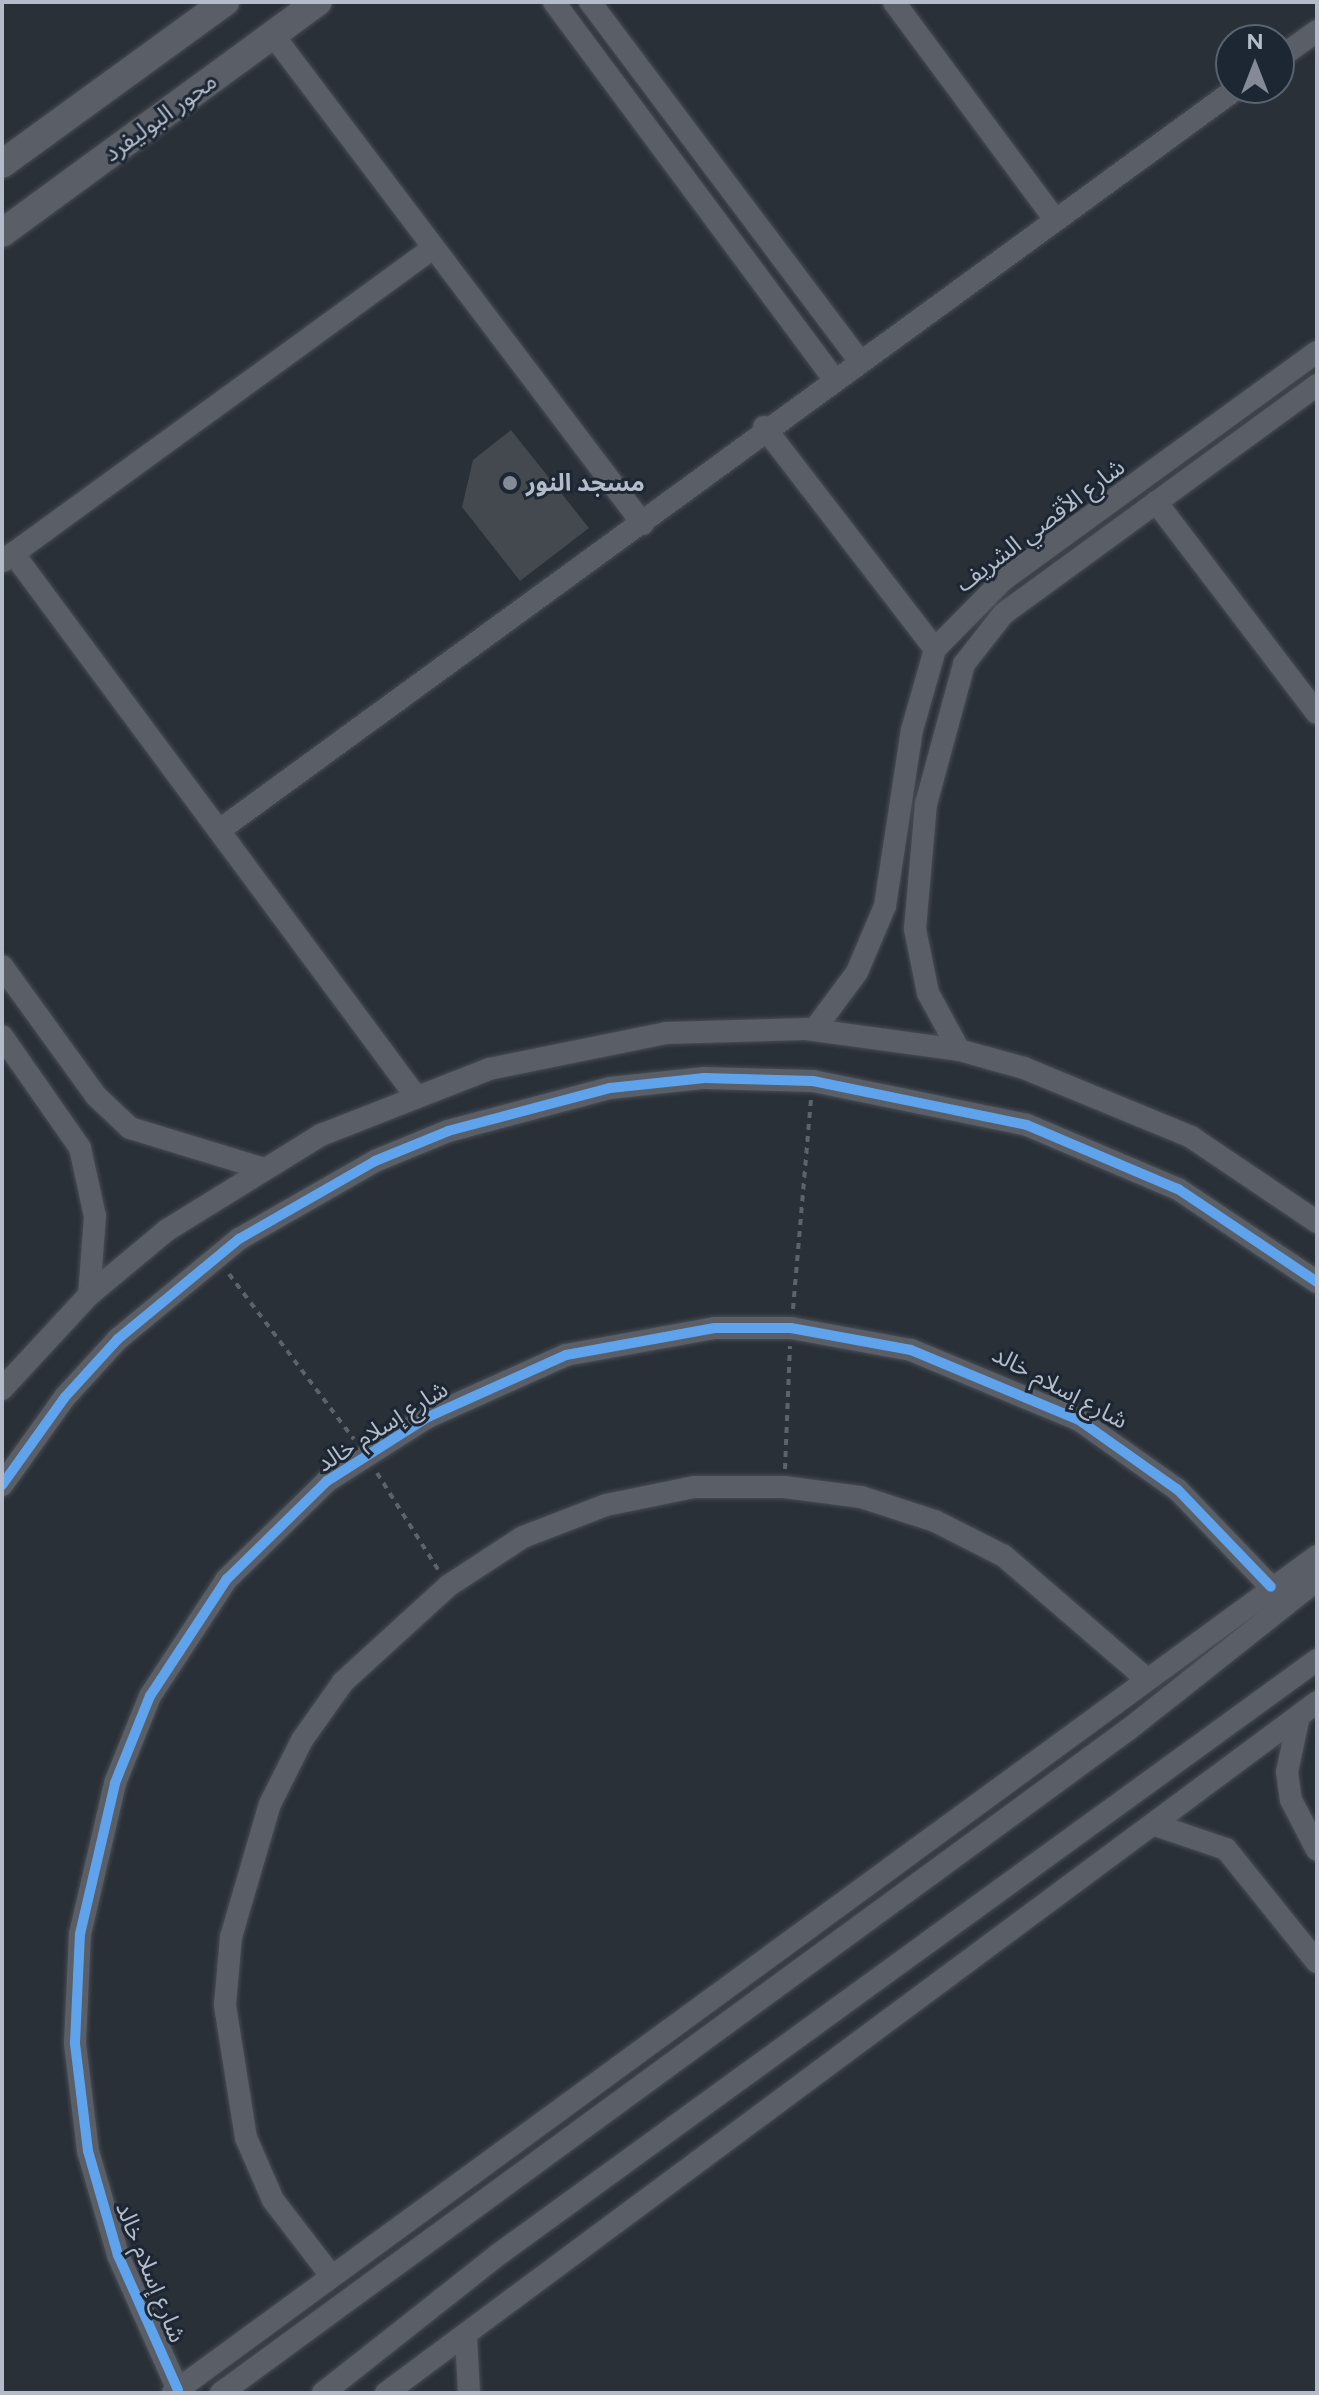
<!DOCTYPE html>
<html>
<head>
<meta charset="utf-8">
<style>
	body { margin:0 }
	#map { position:relative; width:1319px; height:2395px; overflow:hidden; background:#2a3038; font-family:Figtree,"Noto Sans Arabic",sans-serif }
	div>[style] { position:absolute }
	[style*='--x'] { left:calc(var(--x)*1px); top:calc(var(--y)*1px); width:calc(var(--w)*1px); rotate:calc(var(--a)*1deg) }
	.building>* { inset:0; background:#444950 }
	.path>* { height:4px; margin-top:-2px; transform-origin:0; background:repeating-linear-gradient(90deg,#5d636a 0 6px,transparent 0 12px) }
	.roads { filter:drop-shadow(0 0 2px #484c53) drop-shadow(0 0 2px #484c53) }
	.minor>* { height:22px; margin:-11px; padding:0 11px; transform-origin:11px; border-radius:11px; background:#5a5e66 }
	.tertiary>* { height:28px; margin:-14px; padding:0 14px; transform-origin:14px; border-radius:14px; background:#5a5e66 }
	.cycleway>* { height:10px; margin:-5px; padding:0 5px; transform-origin:5px; border-radius:5px; background:#60a3ed }
	.dots>* { width:22px; height:22px; translate:-50% -50%; box-sizing:border-box; border:4px solid #1d2633; border-radius:50% }
	span { translate:-50% -50%; white-space:nowrap; text-align:center; line-height:1.15; -webkit-text-stroke:6px #1d2633; paint-order:stroke }
	.street-label { font-size:24px; color:#b4bcc9 }
	.poi-label { font-size:24px; color:#b4bcc9; font-weight:700 }
	.left { translate:0 -50%; text-align:left }
	.frame { position:absolute; inset:0; border:4px solid #b4bcc9; pointer-events:none }
	.north { position:absolute; left:1215px; top:24px; width:80px; height:80px; box-sizing:border-box; background:#1d2633; border:2px solid #59626f; border-radius:50%; rotate:0deg; font-size:22px; font-weight:700; line-height:32px; text-align:center; color:#b4bcc9 }
	.north::after { content:''; display:block; margin:auto; width:28px; height:36px; background:#848b96; clip-path:polygon(50% 0,100% 100%,50% 72%,0 100%) }
</style>
</head>
<body>
<div id="map">
	<div class="building">
		<i style="clip-path:polygon(511px 430px,589px 528px,520px 581px,462px 507px,473px 460px)"></i>
	</div>
	<div class="path">
		<i style="--x:229;--y:1274;--w:207;--a:52.9"></i>
		<i style="--x:793;--y:1309;--w:211;--a:-85.1"></i>
		<i style="--x:785;--y:1469;--w:123;--a:-87.7"></i>
		<i style="--x:377;--y:1473;--w:116;--a:57.7"></i>
	</div>
	<div class="roads">
		<div class="minor">
			<i style="--x:554;--y:2;--w:467;--a:53.4"></i>
			<i style="--x:590;--y:2;--w:446;--a:53.1"></i>
			<i style="--x:894;--y:2;--w:269;--a:53.5"></i>
			<i style="--x:273;--y:35;--w:613;--a:52.89"></i>
			<i style="--x:1279;--y:58;--w:47;--a:-35.4"></i>
			<i style="--x:764;--y:427;--w:280;--a:52.4"></i>
			<i style="--x:1156;--y:502;--w:265;--a:52.7"></i>
			<i style="--x:13;--y:553;--w:675;--a:53.44"></i>
			<i style="--x:3;--y:561;--w:527;--a:-36.04"></i>
			<i style="--x:221;--y:829;--w:1258;--a:-36.1"></i>
			<i style="--x:2;--y:966;--w:160;--a:54.1"></i>
			<i style="--x:96;--y:1096;--w:47;--a:43.3"></i>
			<i style="--x:130;--y:1128;--w:137;--a:17"></i>
			<i style="--x:814;--y:1030;--w:72;--a:-53.4"></i>
			<i style="--x:857;--y:972;--w:72;--a:-67"></i>
			<i style="--x:885;--y:906;--w:178;--a:-81.3"></i>
			<i style="--x:912;--y:730;--w:84;--a:-74.1"></i>
			<i style="--x:935;--y:649;--w:97;--a:-45.4"></i>
			<i style="--x:1003;--y:580;--w:388;--a:-36"></i>
			<i style="--x:2;--y:1036;--w:136;--a:55.1"></i>
			<i style="--x:80;--y:1148;--w:70;--a:77.6"></i>
			<i style="--x:95;--y:1216;--w:79;--a:94.3"></i>
			<i style="--x:959;--y:1050;--w:65;--a:-118.5"></i>
			<i style="--x:928;--y:993;--w:65;--a:-101.5"></i>
			<i style="--x:915;--y:929;--w:125;--a:-85"></i>
			<i style="--x:926;--y:804;--w:145;--a:-74.8"></i>
			<i style="--x:964;--y:664;--w:63;--a:-52"></i>
			<i style="--x:1003;--y:614;--w:389;--a:-36.1"></i>
			<i style="--x:2;--y:1389;--w:128;--a:-47.2"></i>
			<i style="--x:89;--y:1295;--w:102;--a:-39.8"></i>
			<i style="--x:167;--y:1230;--w:181;--a:-31.7"></i>
			<i style="--x:321;--y:1135;--w:180;--a:-21.4"></i>
			<i style="--x:489;--y:1069;--w:181;--a:-11.5"></i>
			<i style="--x:666;--y:1033;--w:140;--a:-1.6"></i>
			<i style="--x:806;--y:1029;--w:154;--a:7.8"></i>
			<i style="--x:959;--y:1050;--w:67;--a:15.5"></i>
			<i style="--x:1024;--y:1068;--w:181;--a:22.4"></i>
			<i style="--x:1191;--y:1137;--w:152;--a:34"></i>
			<i style="--x:2;--y:1485;--w:108;--a:-54.4"></i>
			<i style="--x:65;--y:1397;--w:79;--a:-47.6"></i>
			<i style="--x:118;--y:1339;--w:157;--a:-39.6"></i>
			<i style="--x:239;--y:1239;--w:157;--a:-29.8"></i>
			<i style="--x:375;--y:1161;--w:79;--a:-22.3"></i>
			<i style="--x:448;--y:1131;--w:168;--a:-14.9"></i>
			<i style="--x:610;--y:1088;--w:95;--a:-6.1"></i>
			<i style="--x:704;--y:1078;--w:109;--a:1.6"></i>
			<i style="--x:813;--y:1081;--w:218;--a:11.6"></i>
			<i style="--x:1027;--y:1125;--w:164;--a:23"></i>
			<i style="--x:1178;--y:1189;--w:167;--a:33.8"></i>
			<i style="--x:1299;--y:1716;--w:57;--a:102.1"></i>
			<i style="--x:1287;--y:1772;--w:28;--a:82"></i>
			<i style="--x:1291;--y:1800;--w:56;--a:62.5"></i>
			<i style="--x:1158;--y:1826;--w:72;--a:18.7"></i>
			<i style="--x:1226;--y:1849;--w:145;--a:51.2"></i>
			<i style="--x:329;--y:2273;--w:92;--a:-127.5"></i>
			<i style="--x:273;--y:2200;--w:68;--a:-113.5"></i>
			<i style="--x:246;--y:2138;--w:135;--a:-99"></i>
			<i style="--x:225;--y:2005;--w:68;--a:-85"></i>
			<i style="--x:231;--y:1937;--w:139;--a:-73.7"></i>
			<i style="--x:270;--y:1804;--w:72;--a:-63.4"></i>
			<i style="--x:302;--y:1740;--w:71;--a:-54.7"></i>
			<i style="--x:343;--y:1682;--w:142;--a:-42.4"></i>
			<i style="--x:448;--y:1586;--w:90;--a:-33.2"></i>
			<i style="--x:523;--y:1537;--w:89;--a:-21.1"></i>
			<i style="--x:606;--y:1505;--w:90;--a:-11.6"></i>
			<i style="--x:694;--y:1487;--w:90;--a:0"></i>
			<i style="--x:784;--y:1487;--w:78;--a:7.4"></i>
			<i style="--x:861;--y:1497;--w:78;--a:18"></i>
			<i style="--x:935;--y:1521;--w:77;--a:26.9"></i>
			<i style="--x:1004;--y:1556;--w:184;--a:40.8"></i>
			<i style="--x:466;--y:2337;--w:56;--a:86.9"></i>
			<i style="--x:178;--y:2390;--w:148;--a:-114"></i>
			<i style="--x:118;--y:2255;--w:108;--a:-106.1"></i>
			<i style="--x:88;--y:2151;--w:109;--a:-96.9"></i>
			<i style="--x:75;--y:2043;--w:109;--a:-87.4"></i>
			<i style="--x:80;--y:1934;--w:155;--a:-76.9"></i>
			<i style="--x:115;--y:1783;--w:94;--a:-68.1"></i>
			<i style="--x:150;--y:1696;--w:140;--a:-56.7"></i>
			<i style="--x:227;--y:1579;--w:140;--a:-44.4"></i>
			<i style="--x:327;--y:1481;--w:120;--a:-32.4"></i>
			<i style="--x:428;--y:1417;--w:151;--a:-24.2"></i>
			<i style="--x:566;--y:1355;--w:151;--a:-10.3"></i>
			<i style="--x:715;--y:1328;--w:76;--a:0"></i>
			<i style="--x:791;--y:1328;--w:122;--a:10.4"></i>
			<i style="--x:911;--y:1350;--w:182;--a:22.6"></i>
			<i style="--x:1079;--y:1420;--w:121;--a:35.3"></i>
			<i style="--x:1178;--y:1490;--w:134;--a:46.2"></i>
			<i style="--x:173;--y:2393;--w:1417;--a:-36.19"></i>
			<i style="--x:221;--y:2393;--w:1125;--a:-36.18"></i>
			<i style="--x:1129;--y:1729;--w:240;--a:-38.4"></i>
			<i style="--x:323;--y:2393;--w:224;--a:-38.3"></i>
			<i style="--x:499;--y:2254;--w:1011;--a:-35.99"></i>
			<i style="--x:386;--y:2393;--w:1159;--a:-36.58"></i>
		</div>
		<div class="tertiary">
			<i style="--x:2;--y:164;--w:276;--a:-36"></i>
			<i style="--x:2;--y:233;--w:391;--a:-36.2"></i>
		</div>
	</div>
	<div class="cycleway">
		<i style="--x:2;--y:1485;--w:108;--a:-54.4"></i>
		<i style="--x:65;--y:1397;--w:79;--a:-47.6"></i>
		<i style="--x:118;--y:1339;--w:157;--a:-39.6"></i>
		<i style="--x:239;--y:1239;--w:157;--a:-29.8"></i>
		<i style="--x:375;--y:1161;--w:79;--a:-22.3"></i>
		<i style="--x:448;--y:1131;--w:168;--a:-14.9"></i>
		<i style="--x:610;--y:1088;--w:95;--a:-6.1"></i>
		<i style="--x:704;--y:1078;--w:109;--a:1.6"></i>
		<i style="--x:813;--y:1081;--w:218;--a:11.6"></i>
		<i style="--x:1027;--y:1125;--w:164;--a:23"></i>
		<i style="--x:1178;--y:1189;--w:167;--a:33.8"></i>
		<i style="--x:178;--y:2390;--w:148;--a:-114"></i>
		<i style="--x:118;--y:2255;--w:108;--a:-106.1"></i>
		<i style="--x:88;--y:2151;--w:109;--a:-96.9"></i>
		<i style="--x:75;--y:2043;--w:109;--a:-87.4"></i>
		<i style="--x:80;--y:1934;--w:155;--a:-76.9"></i>
		<i style="--x:115;--y:1783;--w:94;--a:-68.1"></i>
		<i style="--x:150;--y:1696;--w:140;--a:-56.7"></i>
		<i style="--x:227;--y:1579;--w:140;--a:-44.4"></i>
		<i style="--x:327;--y:1481;--w:120;--a:-32.4"></i>
		<i style="--x:428;--y:1417;--w:151;--a:-24.2"></i>
		<i style="--x:566;--y:1355;--w:151;--a:-10.3"></i>
		<i style="--x:715;--y:1328;--w:76;--a:0"></i>
		<i style="--x:791;--y:1328;--w:122;--a:10.4"></i>
		<i style="--x:911;--y:1350;--w:182;--a:22.6"></i>
		<i style="--x:1079;--y:1420;--w:121;--a:35.3"></i>
		<i style="--x:1178;--y:1490;--w:134;--a:46.2"></i>
	</div>
	<div class="dots">
		<i style="left:510px;top:483px;background:#848b96"></i>
	</div>
	<div class="street-label">
		<span style="left:160px;top:117px;rotate:-36deg">محور البوليفرد</span>
		<span style="left:1040px;top:525px;rotate:-37deg">شارع الأقصي الشريف</span>
		<span style="left:1060px;top:1387px;rotate:28deg">شارع إسلام خالد</span>
		<span style="left:382px;top:1426px;rotate:-32deg">شارع إسلام خالد</span>
		<span style="left:151px;top:2272px;rotate:68deg">شارع إسلام خالد</span>
	</div>
	<div class="poi-label">
		<span class="left" style="left:526px;top:483px">مسجد النور</span>
	</div>
	<div class="frame"></div>
	<div class="north">N</div>
</div>
</body>
</html>
